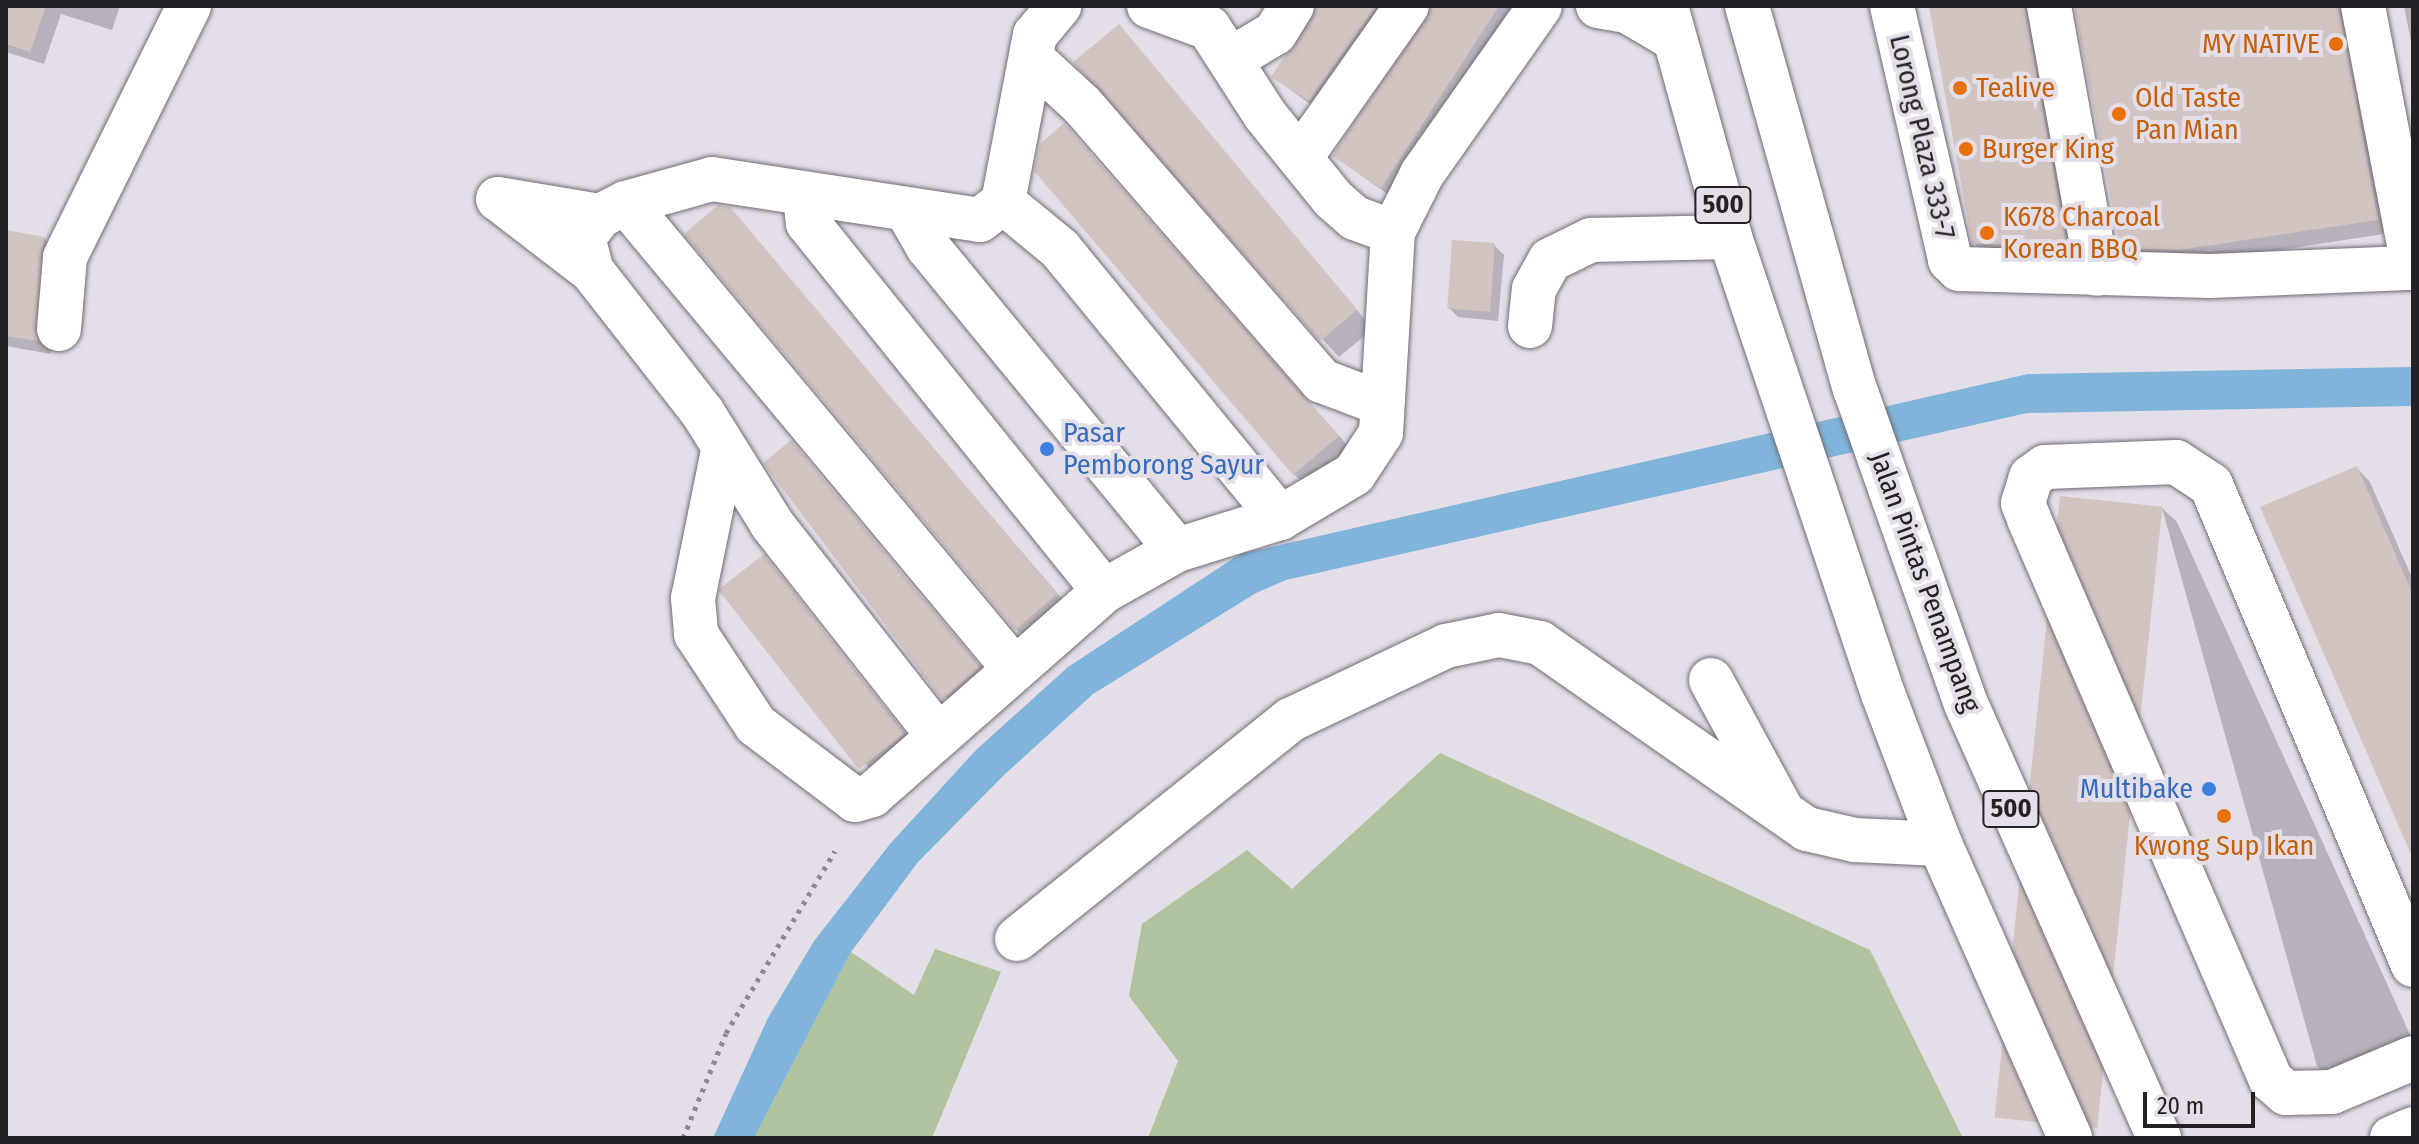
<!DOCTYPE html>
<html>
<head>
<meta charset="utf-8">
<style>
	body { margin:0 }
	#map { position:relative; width:2419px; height:1144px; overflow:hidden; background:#e4dee9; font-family:"Fira Sans Condensed",sans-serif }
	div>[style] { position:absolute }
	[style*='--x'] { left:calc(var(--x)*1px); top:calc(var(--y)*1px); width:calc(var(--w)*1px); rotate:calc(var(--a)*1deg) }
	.green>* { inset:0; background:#b0c39e }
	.water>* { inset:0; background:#80b4da }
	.shadow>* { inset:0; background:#0003 }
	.building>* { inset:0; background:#d2c4c1; transform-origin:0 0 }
	.path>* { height:5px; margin-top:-2.5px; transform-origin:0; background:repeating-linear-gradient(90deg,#8d8991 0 4px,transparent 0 10px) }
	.roads { filter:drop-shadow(0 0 2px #716b75) drop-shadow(0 0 2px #716b75) }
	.minor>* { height:44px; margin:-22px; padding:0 22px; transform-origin:22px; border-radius:22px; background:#fff }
	.major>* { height:44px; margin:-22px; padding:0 22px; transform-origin:22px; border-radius:22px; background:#fff }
	.dots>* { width:22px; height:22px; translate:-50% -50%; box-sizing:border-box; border:4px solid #e4dee9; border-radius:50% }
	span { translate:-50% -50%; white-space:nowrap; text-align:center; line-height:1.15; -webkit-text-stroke:8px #e4dee9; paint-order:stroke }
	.shield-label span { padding:2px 6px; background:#e4dee9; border:2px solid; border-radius:6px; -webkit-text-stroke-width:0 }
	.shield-label { font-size:26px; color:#232125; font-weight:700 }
	.food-label { font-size:28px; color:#c56008 }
	.right { translate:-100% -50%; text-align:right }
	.left { translate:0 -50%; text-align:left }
	.street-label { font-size:28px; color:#232125 }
	.shop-label { font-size:28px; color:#366cbe }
	.frame { position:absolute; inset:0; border:8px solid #232125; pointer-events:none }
	.scale { position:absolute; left:2143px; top:1092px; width:112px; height:36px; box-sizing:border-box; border:4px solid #232125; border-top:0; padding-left:10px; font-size:24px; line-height:28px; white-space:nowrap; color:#232125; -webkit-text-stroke:6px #e4dee9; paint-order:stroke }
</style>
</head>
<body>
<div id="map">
	<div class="green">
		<i style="clip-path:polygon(1440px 753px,1870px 950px,1963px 1138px,1148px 1138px,1178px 1061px,1129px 996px,1142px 924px,1247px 850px,1292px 889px)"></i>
		<i style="clip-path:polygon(935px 949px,1001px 972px,932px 1138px,754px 1138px,851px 952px,914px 995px)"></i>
	</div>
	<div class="water">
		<i style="clip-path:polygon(2413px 367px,2413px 406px,2027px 413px,1286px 580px,1256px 593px,1093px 694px,1003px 776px,918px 862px,851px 952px,754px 1138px,713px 1138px,768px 1018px,814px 941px,890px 844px,976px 750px,1068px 667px,1240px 554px,2028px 374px)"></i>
	</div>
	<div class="shadow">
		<i style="clip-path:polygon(6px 6px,120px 6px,112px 30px,61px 14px,44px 64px,6px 52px)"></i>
		<i style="clip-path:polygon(1318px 6px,1400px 6px,1324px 114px,1273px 77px)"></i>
		<i style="clip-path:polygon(1433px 6px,1521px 6px,1396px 200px,1334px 156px)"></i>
		<i style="clip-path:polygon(1931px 6px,2044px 6px,2079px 257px,1988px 258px,1974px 243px)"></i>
		<i style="clip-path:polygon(2076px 6px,2355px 6px,2390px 233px,2194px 263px,2136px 262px,2122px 248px)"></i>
		<i style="clip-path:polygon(2404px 6px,2413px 6px,2413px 52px)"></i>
		<i style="clip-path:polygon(1119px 27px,1373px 329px,1339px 357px,1322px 339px)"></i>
		<i style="clip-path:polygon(1064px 126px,1356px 455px,1312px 492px,1294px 474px)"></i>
		<i style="clip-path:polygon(729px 209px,1074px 613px,1034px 647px,1016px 629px)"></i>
		<i style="clip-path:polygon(6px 232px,44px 238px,58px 253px,51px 354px,6px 346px)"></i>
		<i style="clip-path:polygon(1494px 245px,1504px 255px,1498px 321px,1458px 317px,1449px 308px)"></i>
		<i style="clip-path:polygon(791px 443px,997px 686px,961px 717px,766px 463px)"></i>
		<i style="clip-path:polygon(2357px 468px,2370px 482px,2413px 580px,2413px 852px)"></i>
		<i style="clip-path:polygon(2162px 508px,2177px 522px,2413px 1041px,2331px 1080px,2317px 1066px)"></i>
		<i style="clip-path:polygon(764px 557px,917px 748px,881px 780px,867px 766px)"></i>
	</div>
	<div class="building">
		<i style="clip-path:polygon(6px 6px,46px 6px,30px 52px,6px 44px)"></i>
		<i style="clip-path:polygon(1317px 6px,1376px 6px,1309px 101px,1271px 77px)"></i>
		<i style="clip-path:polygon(1432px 6px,1499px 6px,1381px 188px,1332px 156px)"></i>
		<i style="clip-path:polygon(1929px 6px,2025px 6px,2066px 244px,1972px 244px)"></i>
		<i style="clip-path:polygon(2074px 6px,2339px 6px,2378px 220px,2179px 250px,2120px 248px)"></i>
		<i style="clip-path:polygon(1119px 24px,1357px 310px,1320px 341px,1073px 62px)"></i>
		<i style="clip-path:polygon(1064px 123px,1339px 436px,1293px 475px,1034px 171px,1040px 144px)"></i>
		<i style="clip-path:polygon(718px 205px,730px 207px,1057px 594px,1015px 630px,684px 234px)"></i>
		<i style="clip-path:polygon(6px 230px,44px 237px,37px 341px,6px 336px)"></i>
		<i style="left:1452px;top:240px;width:43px;height:69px;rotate:4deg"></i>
		<i style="clip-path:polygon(791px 440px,980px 667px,942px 700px,763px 463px)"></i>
		<i style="clip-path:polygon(2357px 466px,2413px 595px,2413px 859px,2260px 507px)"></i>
		<i style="left:2060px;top:496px;width:103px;height:625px;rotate:6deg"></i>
		<i style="left:764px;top:554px;width:228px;height:58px;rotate:52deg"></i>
	</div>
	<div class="path">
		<i style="--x:683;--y:1138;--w:113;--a:-67.7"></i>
		<i style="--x:726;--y:1033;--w:212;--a:-59.1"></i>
	</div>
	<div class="roads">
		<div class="minor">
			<i style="--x:1149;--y:6;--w:64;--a:20.1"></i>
			<i style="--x:1209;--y:28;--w:103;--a:57.2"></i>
			<i style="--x:1265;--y:115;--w:108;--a:51"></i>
			<i style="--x:1333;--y:199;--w:29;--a:41"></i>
			<i style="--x:1355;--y:218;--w:40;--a:20.2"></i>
			<i style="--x:1598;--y:6;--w:29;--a:10"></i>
			<i style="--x:1627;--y:11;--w:53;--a:30.4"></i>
			<i style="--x:1892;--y:6;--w:261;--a:77.1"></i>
			<i style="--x:1950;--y:260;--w:13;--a:45"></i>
			<i style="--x:1959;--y:269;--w:251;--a:1.6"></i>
			<i style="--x:2210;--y:276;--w:203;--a:-2.3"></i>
			<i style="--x:2049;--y:6;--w:272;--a:79.8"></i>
			<i style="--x:2363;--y:6;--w:264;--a:79.1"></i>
			<i style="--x:1031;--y:58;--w:69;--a:42.7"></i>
			<i style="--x:1082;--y:105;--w:366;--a:49"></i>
			<i style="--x:1322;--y:381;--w:62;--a:20.8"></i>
			<i style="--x:1233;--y:58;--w:49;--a:-30.8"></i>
			<i style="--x:1275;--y:33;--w:32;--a:-58"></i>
			<i style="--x:1300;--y:158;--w:186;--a:-54.9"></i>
			<i style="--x:805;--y:196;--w:27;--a:84"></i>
			<i style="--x:808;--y:223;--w:472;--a:51.2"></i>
			<i style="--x:1003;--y:202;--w:74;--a:39.5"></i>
			<i style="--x:1060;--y:249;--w:348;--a:50.7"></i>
			<i style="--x:626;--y:203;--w:604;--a:50.17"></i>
			<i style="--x:909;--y:214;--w:38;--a:60"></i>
			<i style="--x:928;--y:247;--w:392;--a:50.6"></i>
			<i style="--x:592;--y:271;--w:118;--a:-142.5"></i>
			<i style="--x:498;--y:199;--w:103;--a:9.5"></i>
			<i style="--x:1530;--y:326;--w:37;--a:-84"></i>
			<i style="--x:1534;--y:289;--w:33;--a:-61"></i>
			<i style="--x:1550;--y:260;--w:46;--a:-26"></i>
			<i style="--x:1591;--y:240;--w:139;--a:-1.2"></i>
			<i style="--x:59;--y:329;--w:72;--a:-85.2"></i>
			<i style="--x:65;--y:257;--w:280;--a:-63.7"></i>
			<i style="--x:723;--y:451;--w:150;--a:101.5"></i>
			<i style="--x:693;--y:598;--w:36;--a:85"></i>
			<i style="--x:696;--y:634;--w:109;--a:56.6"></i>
			<i style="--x:756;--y:725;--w:124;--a:37.1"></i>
			<i style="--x:855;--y:800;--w:18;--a:-16"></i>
			<i style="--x:872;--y:795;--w:309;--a:-41.3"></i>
			<i style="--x:1104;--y:591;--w:84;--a:-29.3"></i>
			<i style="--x:1177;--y:550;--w:108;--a:-17.3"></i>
			<i style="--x:1280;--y:518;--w:86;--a:-30.7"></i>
			<i style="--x:1354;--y:474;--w:49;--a:-56.6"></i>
			<i style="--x:1381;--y:433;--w:201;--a:-86.6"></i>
			<i style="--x:1393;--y:232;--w:65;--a:-63.4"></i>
			<i style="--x:1422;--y:174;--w:205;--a:-54.9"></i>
			<i style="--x:1711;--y:680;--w:147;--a:61.5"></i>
			<i style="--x:937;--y:734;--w:267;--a:-128.2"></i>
			<i style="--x:772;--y:524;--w:131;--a:-121.9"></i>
			<i style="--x:703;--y:413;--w:180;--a:-128"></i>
			<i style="--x:592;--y:271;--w:34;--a:-105"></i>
			<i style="--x:583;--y:238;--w:28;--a:-52"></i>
			<i style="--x:600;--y:216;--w:29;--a:-27"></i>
			<i style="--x:626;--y:203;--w:89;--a:-15.6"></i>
			<i style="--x:712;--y:179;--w:271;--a:8.7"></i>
			<i style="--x:980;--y:220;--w:29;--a:-38"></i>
			<i style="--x:1003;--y:202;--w:170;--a:-79.2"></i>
			<i style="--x:1035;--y:35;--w:38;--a:-50"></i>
			<i style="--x:1017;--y:939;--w:350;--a:-38.7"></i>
			<i style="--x:1290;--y:720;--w:173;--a:-25.4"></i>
			<i style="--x:1446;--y:646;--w:54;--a:-11.7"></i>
			<i style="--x:1499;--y:635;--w:42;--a:11"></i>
			<i style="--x:1540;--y:643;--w:325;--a:34.9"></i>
			<i style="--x:1807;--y:829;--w:49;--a:12.9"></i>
			<i style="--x:1855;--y:840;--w:85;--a:2.7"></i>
			<i style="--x:2413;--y:965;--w:521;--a:-112.82"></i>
			<i style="--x:2211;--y:485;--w:42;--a:-146.7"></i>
			<i style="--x:2176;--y:462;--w:131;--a:177.8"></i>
			<i style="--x:2045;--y:467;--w:17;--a:144"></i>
			<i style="--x:2031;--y:477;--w:27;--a:107"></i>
			<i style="--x:2023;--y:503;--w:17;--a:69"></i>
			<i style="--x:2029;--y:519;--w:611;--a:66.67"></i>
			<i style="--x:2271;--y:1080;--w:20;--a:41"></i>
			<i style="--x:2286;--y:1093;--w:46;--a:-1.2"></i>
			<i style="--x:2332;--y:1092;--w:88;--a:-22.8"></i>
			<i style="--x:2392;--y:1138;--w:23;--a:-23"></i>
		</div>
		<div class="major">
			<i style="--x:1666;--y:6;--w:240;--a:74.5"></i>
			<i style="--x:1730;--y:237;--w:482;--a:71.5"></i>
			<i style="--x:1883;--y:694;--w:160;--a:69.2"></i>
			<i style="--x:1940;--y:844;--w:321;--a:66.1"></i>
			<i style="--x:1747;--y:6;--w:398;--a:74.3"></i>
			<i style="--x:1855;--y:389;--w:334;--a:70.6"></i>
			<i style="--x:1966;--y:704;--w:475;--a:66"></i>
		</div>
	</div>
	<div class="dots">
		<i style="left:2336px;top:44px;background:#e8710a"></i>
		<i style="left:1960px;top:88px;background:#e8710a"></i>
		<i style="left:2119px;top:114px;background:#e8710a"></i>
		<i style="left:1966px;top:149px;background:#e8710a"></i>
		<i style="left:1987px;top:233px;background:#e8710a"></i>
		<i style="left:1047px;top:449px;background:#3f7fe0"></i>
		<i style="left:2209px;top:789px;background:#3f7fe0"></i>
		<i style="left:2224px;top:816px;background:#e8710a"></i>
	</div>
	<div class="shield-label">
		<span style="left:1723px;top:205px">500</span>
		<span style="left:2011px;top:809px">500</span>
	</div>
	<div class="food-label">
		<span class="right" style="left:2320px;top:44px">MY NATIVE</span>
		<span class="left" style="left:1976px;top:88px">Tealive</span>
		<span class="left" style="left:2135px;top:114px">Old Taste<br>Pan Mian</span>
		<span class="left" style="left:1982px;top:149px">Burger King</span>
		<span class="left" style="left:2003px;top:233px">K678 Charcoal<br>Korean BBQ</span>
		<span style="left:2224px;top:846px">Kwong Sup Ikan</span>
	</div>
	<div class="street-label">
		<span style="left:1922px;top:137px;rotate:77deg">Lorong Plaza 333-7</span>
		<span style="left:1925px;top:582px;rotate:70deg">Jalan Pintas Penampang</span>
	</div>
	<div class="shop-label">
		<span class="left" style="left:1063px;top:449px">Pasar<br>Pemborong Sayur</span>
		<span class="right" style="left:2193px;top:789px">Multibake</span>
	</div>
	<div class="frame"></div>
	<div class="scale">20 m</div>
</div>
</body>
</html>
